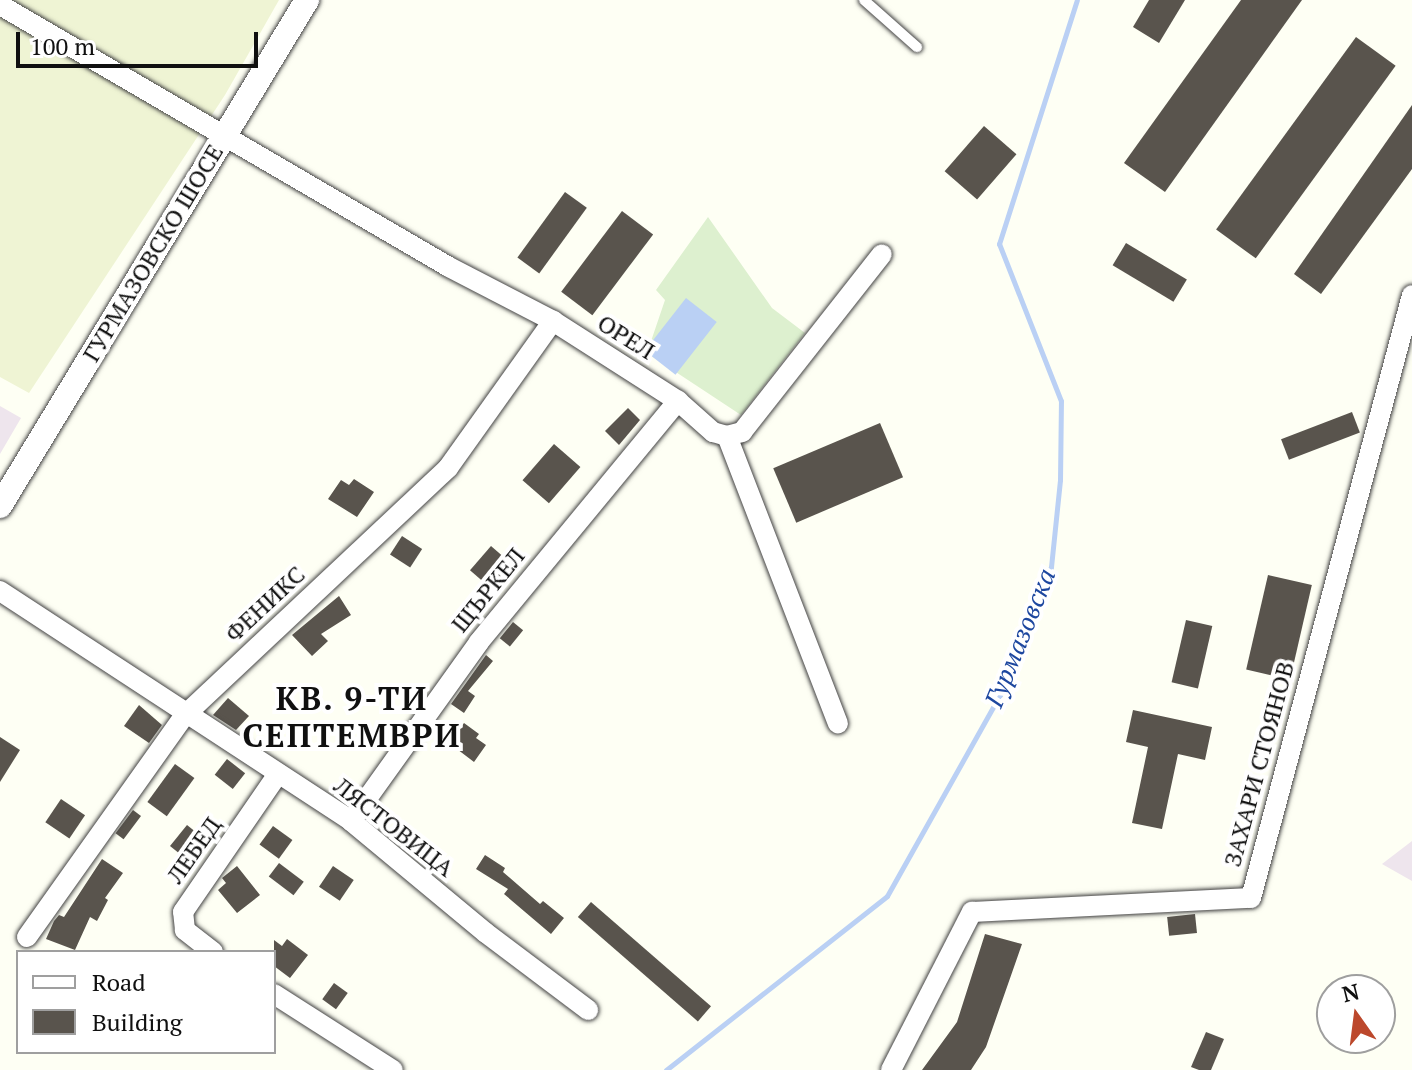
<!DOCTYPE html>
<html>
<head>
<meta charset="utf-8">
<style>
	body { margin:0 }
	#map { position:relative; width:1412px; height:1070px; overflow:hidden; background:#fefff4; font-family:"PT Serif",serif }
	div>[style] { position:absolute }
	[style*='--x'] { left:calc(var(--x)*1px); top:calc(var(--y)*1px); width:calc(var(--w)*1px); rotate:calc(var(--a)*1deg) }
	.industrial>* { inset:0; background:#eee5ed }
	.farmland>* { inset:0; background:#eff4d4 }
	.pitch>* { inset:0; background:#ddf0cf }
	.water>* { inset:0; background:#bad0f4; transform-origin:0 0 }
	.stream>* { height:5px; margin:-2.5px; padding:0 2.5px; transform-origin:2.5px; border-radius:2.5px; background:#bad0f4 }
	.building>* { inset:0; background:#59544d; transform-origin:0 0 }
	.roads { filter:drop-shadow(0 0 2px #434343) drop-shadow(0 0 2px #434343) }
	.service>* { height:10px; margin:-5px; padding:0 5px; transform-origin:5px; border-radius:5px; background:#fff }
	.minor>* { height:20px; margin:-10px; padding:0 10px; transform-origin:10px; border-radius:10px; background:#fff }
	.tertiary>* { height:24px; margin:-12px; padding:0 12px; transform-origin:12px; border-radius:12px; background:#fff }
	span { translate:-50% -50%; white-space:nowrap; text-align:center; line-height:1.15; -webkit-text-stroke:8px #fff; paint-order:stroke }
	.street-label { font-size:24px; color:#101010 }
	.water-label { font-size:26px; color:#1d479f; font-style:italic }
	.district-label { font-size:32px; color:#101010; font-weight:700; letter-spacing:2px }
	.legend { position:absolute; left:16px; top:950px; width:260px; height:104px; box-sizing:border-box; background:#fff; border:2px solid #9f9f9f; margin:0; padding:10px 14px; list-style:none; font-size:24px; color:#101010 }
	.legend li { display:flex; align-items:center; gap:16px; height:40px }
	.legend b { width:40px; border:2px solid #9f9f9f }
	.north { position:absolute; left:1316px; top:974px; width:80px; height:80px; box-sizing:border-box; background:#fff; border:2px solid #9f9f9f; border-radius:50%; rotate:346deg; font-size:22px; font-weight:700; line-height:32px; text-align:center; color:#101010 }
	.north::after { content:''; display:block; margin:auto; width:28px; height:36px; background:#bc482c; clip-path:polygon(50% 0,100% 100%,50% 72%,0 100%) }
	.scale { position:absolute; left:16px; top:32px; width:242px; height:36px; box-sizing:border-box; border:4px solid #101010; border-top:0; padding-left:10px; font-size:24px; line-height:28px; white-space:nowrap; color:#101010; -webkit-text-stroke:6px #fff; paint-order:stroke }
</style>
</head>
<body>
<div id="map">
	<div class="industrial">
		<i style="clip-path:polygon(0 406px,21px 418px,0 454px)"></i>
		<i style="clip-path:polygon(1412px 841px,1412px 881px,1382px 864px)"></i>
	</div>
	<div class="farmland">
		<i style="clip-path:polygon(0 0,279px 0,225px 95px,29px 393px,0 377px)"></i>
	</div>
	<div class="pitch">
		<i style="clip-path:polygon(708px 217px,772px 308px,805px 333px,741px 415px,647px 353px,665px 300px,656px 290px)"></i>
	</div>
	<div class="water">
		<i style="left:686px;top:298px;width:39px;height:67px;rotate:38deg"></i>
	</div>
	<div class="stream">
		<i style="--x:666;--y:1070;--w:281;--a:-38.2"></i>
		<i style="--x:887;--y:896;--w:231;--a:-60.7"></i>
		<i style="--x:1000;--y:695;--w:138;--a:-68.3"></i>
		<i style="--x:1051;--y:567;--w:87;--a:-84.1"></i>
		<i style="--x:1060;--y:480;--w:79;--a:-89.3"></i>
		<i style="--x:1061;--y:401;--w:169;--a:-111.5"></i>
		<i style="--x:999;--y:244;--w:256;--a:-72.3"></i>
	</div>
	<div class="building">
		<i style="clip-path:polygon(1149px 0,1185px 0,1159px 43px,1133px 27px)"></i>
		<i style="clip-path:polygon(1241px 0,1302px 0,1165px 192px,1124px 163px)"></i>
		<i style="left:1356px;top:37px;width:49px;height:238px;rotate:36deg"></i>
		<i style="clip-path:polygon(1412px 105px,1412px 169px,1321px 294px,1294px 274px)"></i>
		<i style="left:984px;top:126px;width:43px;height:60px;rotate:41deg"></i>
		<i style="left:565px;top:192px;width:27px;height:81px;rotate:36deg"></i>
		<i style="left:622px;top:211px;width:39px;height:101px;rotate:37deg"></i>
		<i style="left:1126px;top:243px;width:71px;height:26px;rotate:31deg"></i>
		<i style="clip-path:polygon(628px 408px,640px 420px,619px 445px,605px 431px)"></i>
		<i style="left:1352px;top:412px;width:22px;height:76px;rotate:69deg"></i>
		<i style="left:880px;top:423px;width:59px;height:116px;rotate:67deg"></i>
		<i style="left:554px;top:444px;width:35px;height:48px;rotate:41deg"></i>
		<i style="clip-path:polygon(354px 479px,374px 492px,357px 517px,328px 499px,341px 480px,349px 485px)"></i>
		<i style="left:402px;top:536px;width:24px;height:22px;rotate:33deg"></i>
		<i style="left:491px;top:546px;width:29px;height:32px;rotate:41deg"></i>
		<i style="left:1268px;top:575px;width:45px;height:97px;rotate:13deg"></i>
		<i style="clip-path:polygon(339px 596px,351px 615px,321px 634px,328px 641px,312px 656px,292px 635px)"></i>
		<i style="left:1186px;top:620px;width:27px;height:64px;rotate:13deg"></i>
		<i style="left:513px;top:622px;width:13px;height:21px;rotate:39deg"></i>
		<i style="clip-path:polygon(486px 655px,493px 661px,468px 691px,475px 696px,464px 713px,451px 704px)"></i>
		<i style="clip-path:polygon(228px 698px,249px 716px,236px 730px,213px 715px)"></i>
		<i style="clip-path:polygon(139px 705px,162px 725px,149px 743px,124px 726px)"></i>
		<i style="clip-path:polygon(1133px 710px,1212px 727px,1205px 760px,1178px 754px,1162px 829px,1132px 823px,1148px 747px,1126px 742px)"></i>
		<i style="clip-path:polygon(464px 723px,479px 734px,476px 738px,486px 745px,474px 762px,449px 743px)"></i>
		<i style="clip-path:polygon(0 737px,20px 750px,0 782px)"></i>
		<i style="left:227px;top:759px;width:23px;height:20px;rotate:38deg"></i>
		<i style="left:175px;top:764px;width:24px;height:47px;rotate:36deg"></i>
		<i style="left:61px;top:799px;width:29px;height:28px;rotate:34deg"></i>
		<i style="left:133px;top:810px;width:10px;height:29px;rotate:37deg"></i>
		<i style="left:187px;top:825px;width:22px;height:27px;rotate:39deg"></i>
		<i style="left:273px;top:826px;width:24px;height:23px;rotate:36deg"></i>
		<i style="clip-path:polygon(485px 855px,505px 868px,503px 872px,540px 904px,543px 901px,564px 918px,551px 934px,504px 894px,508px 889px,476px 869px)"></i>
		<i style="clip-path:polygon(102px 859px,123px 873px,105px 898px,108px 900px,97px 921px,90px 917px,75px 950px,46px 939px,54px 921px,59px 915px,64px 917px)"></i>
		<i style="left:279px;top:863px;width:31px;height:17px;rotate:37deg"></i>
		<i style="clip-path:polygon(237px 866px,260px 895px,237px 913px,218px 890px,226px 883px,222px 878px)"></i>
		<i style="left:333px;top:866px;width:25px;height:25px;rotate:34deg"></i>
		<i style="left:591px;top:902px;width:159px;height:20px;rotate:41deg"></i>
		<i style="left:1195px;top:914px;width:19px;height:28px;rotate:84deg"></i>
		<i style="clip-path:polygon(985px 934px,1022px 944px,986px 1047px,971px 1070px,922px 1070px,957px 1022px)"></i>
		<i style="clip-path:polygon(287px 939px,308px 955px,290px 978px,274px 966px,274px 940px,282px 946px)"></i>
		<i style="left:334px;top:983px;width:17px;height:20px;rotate:36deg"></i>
		<i style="clip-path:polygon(1206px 1032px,1224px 1039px,1211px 1070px,1199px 1070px,1191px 1067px)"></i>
	</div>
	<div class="roads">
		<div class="service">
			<i style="--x:864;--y:0;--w:71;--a:41.6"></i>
		</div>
		<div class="minor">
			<i style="--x:0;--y:5;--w:520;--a:30.26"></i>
			<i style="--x:449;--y:267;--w:117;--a:27.4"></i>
			<i style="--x:553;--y:321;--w:148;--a:32.6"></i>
			<i style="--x:678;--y:401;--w:47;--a:41.5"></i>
			<i style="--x:713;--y:432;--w:15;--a:16"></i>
			<i style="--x:727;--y:436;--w:308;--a:68.9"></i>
			<i style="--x:727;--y:436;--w:16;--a:-15"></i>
			<i style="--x:742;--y:432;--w:226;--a:-51.8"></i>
			<i style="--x:0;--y:591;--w:420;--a:33.2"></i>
			<i style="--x:351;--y:821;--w:175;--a:39.7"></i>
			<i style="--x:486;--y:933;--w:128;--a:37"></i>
			<i style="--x:351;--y:821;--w:220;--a:-54.4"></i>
			<i style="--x:479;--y:642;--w:313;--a:-50.5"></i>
			<i style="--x:27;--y:937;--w:272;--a:-54.6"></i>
			<i style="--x:185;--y:715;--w:361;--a:-43.2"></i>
			<i style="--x:448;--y:468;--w:181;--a:-54.5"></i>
			<i style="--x:213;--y:952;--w:36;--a:-142"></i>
			<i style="--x:185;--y:930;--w:18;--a:-96"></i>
			<i style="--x:183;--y:912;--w:168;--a:-55.5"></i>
			<i style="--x:274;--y:994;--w:141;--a:32.6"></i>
			<i style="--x:891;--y:1070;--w:178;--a:-62.9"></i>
			<i style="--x:972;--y:912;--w:279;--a:-2.9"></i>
			<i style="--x:1251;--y:898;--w:624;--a:-75.05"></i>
		</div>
		<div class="tertiary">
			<i style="--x:0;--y:506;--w:592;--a:-58.75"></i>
		</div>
	</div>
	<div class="street-label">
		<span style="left:153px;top:253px;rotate:-59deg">ГУРМАЗОВСКО ШОСЕ</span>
		<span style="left:626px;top:337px;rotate:32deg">ОРЕЛ</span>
		<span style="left:488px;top:590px;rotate:-51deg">ЩЪРКЕЛ</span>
		<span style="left:265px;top:604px;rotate:-43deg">ФЕНИКС</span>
		<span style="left:1259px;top:764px;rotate:-75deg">ЗАХАРИ СТОЯНОВ</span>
		<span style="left:394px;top:827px;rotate:38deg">ЛЯСТОВИЦА</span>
		<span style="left:194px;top:850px;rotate:-55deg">ЛЕБЕД</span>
	</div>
	<div class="water-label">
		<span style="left:1020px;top:638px;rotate:-68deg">Гурмазовска</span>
	</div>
	<div class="district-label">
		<span style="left:352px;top:717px">КВ. 9-ТИ<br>СЕПТЕМВРИ</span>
	</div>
	<ul class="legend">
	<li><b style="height:10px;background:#fff"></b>Road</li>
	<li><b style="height:22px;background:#59544d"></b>Building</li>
	</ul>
	<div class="north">N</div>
	<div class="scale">100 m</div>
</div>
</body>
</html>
